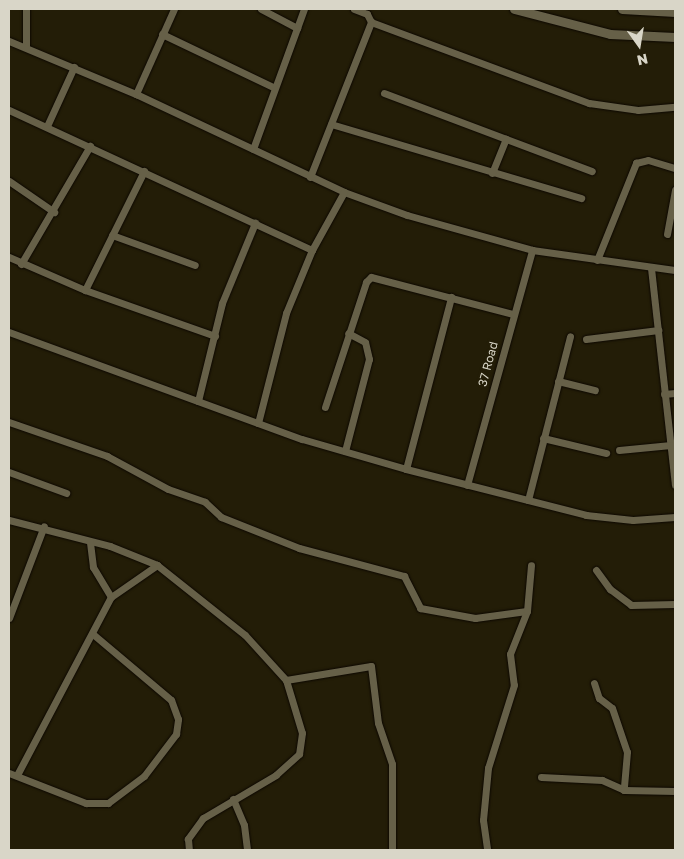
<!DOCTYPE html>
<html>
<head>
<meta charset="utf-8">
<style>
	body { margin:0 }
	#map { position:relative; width:684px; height:859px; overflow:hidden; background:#231d07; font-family:"Golos Text",sans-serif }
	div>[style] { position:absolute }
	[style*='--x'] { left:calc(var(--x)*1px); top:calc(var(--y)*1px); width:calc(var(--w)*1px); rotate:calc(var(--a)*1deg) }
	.roads { filter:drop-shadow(0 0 1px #0c0700) drop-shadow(0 0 1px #0c0700) }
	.minor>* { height:7px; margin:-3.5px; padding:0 3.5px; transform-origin:3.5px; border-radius:3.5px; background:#666048 }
	.tertiary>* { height:9px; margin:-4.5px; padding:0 4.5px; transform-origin:4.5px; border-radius:4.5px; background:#666048 }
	span { translate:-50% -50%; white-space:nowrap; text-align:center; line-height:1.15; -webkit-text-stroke:5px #231d07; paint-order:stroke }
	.street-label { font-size:12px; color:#d9d6c8 }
	.frame { position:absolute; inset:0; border:10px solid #d9d6c8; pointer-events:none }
	.north { position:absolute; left:614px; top:20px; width:50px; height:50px; -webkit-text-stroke:4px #231d07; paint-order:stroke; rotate:167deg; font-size:14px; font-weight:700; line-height:20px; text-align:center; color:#d9d6c8 }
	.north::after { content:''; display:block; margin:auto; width:18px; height:22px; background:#d9d6c8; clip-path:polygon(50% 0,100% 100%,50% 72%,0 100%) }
</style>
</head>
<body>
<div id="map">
	<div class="roads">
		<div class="minor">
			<i style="--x:26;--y:9;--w:38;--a:90"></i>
			<i style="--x:261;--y:9;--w:41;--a:27.8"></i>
			<i style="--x:354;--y:9;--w:14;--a:21"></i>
			<i style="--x:367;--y:14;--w:9;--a:63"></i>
			<i style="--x:371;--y:22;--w:233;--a:20.4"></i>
			<i style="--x:589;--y:103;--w:49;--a:8.1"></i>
			<i style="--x:638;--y:110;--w:37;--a:-5"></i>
			<i style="--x:162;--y:34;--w:125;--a:25.5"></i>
			<i style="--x:9;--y:41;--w:138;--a:22.7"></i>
			<i style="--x:136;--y:94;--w:230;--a:25.2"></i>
			<i style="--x:344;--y:192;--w:67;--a:20.1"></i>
			<i style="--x:407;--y:215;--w:130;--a:15.6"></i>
			<i style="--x:532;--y:250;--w:144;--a:8"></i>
			<i style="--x:384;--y:93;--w:222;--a:20.6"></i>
			<i style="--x:136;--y:94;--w:93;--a:-65.9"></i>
			<i style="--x:9;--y:110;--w:334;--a:24.8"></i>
			<i style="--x:331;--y:124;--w:261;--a:16.5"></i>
			<i style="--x:47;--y:126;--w:65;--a:-65.4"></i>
			<i style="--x:253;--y:149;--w:149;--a:-70"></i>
			<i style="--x:492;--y:173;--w:37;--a:-68"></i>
			<i style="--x:310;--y:177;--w:167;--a:-68.5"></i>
			<i style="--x:9;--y:181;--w:55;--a:34.6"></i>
			<i style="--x:667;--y:234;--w:45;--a:-79.7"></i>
			<i style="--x:112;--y:235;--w:88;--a:19.9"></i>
			<i style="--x:9;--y:257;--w:83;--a:23.5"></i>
			<i style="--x:85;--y:290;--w:138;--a:19.5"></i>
			<i style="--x:597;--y:260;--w:105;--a:-68.1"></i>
			<i style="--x:636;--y:163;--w:12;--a:-14"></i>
			<i style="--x:648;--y:160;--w:28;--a:17"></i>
			<i style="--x:21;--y:264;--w:137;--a:-59.7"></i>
			<i style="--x:651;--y:268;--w:218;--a:83.7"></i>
			<i style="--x:85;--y:290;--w:133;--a:-63.6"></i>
			<i style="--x:9;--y:332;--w:312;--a:20.1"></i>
			<i style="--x:302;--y:439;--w:108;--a:16.1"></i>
			<i style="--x:406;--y:469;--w:186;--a:14.3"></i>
			<i style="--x:586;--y:515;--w:47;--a:6.1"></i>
			<i style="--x:633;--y:520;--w:42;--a:-4.1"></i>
			<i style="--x:586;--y:339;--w:73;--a:-7.1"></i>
			<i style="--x:558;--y:381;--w:38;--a:14"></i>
			<i style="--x:664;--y:394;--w:11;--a:-5"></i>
			<i style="--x:198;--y:401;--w:101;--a:-76.2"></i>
			<i style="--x:222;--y:303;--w:87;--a:-67.6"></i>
			<i style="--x:325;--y:407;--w:132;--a:-71.8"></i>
			<i style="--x:366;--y:282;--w:7;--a:-45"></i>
			<i style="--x:371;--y:277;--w:147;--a:14.6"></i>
			<i style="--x:9;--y:422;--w:104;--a:19.1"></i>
			<i style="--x:107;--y:456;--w:69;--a:28.4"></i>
			<i style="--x:168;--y:489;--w:39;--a:19"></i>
			<i style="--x:205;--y:502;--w:22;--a:43"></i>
			<i style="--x:221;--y:517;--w:84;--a:21.7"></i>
			<i style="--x:299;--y:548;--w:109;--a:14.9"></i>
			<i style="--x:404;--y:576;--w:36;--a:63"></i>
			<i style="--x:420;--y:608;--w:56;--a:10.3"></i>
			<i style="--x:475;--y:618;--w:52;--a:-7.7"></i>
			<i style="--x:527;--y:611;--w:46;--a:111.6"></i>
			<i style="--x:510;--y:654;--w:31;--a:83"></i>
			<i style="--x:514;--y:685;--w:87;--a:107.4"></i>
			<i style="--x:488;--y:768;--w:52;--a:95.5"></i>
			<i style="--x:483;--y:820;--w:30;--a:82"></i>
			<i style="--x:258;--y:423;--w:114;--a:-75.7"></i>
			<i style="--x:286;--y:313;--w:68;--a:-67.6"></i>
			<i style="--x:312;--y:250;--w:66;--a:-61.1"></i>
			<i style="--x:543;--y:438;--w:65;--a:13.4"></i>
			<i style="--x:619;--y:450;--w:52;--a:-5.5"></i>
			<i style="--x:345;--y:451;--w:95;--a:-75.4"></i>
			<i style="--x:369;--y:359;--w:17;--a:-103"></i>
			<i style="--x:365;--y:342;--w:19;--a:-152"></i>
			<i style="--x:406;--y:469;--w:178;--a:-75.3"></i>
			<i style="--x:9;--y:472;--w:61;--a:20.2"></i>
			<i style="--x:467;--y:485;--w:244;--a:-74.5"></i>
			<i style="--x:528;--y:500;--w:169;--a:-75.6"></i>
			<i style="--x:9;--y:520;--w:104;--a:14.4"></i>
			<i style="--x:110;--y:546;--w:51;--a:22"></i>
			<i style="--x:157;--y:565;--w:112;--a:38.5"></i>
			<i style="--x:245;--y:635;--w:61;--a:47.7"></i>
			<i style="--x:286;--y:680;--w:55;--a:73.2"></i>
			<i style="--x:302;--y:733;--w:21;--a:98"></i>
			<i style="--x:299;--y:754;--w:31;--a:138"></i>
			<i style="--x:276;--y:775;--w:85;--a:149.5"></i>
			<i style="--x:203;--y:818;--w:26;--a:126"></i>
			<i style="--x:188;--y:839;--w:11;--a:85"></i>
			<i style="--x:596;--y:570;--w:24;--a:54"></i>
			<i style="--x:610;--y:589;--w:26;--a:37"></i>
			<i style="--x:631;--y:605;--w:44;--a:-1.3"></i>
			<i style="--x:111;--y:597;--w:56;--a:-34.8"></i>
			<i style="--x:527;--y:611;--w:46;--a:-85"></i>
			<i style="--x:9;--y:618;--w:98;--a:-69.2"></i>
			<i style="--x:286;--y:680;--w:86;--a:-9.4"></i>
			<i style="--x:371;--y:666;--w:57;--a:83"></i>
			<i style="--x:378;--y:723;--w:43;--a:71.1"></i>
			<i style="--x:392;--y:764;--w:86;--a:90"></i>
			<i style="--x:594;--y:683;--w:16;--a:72"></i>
			<i style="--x:599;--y:698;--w:16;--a:38"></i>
			<i style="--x:612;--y:708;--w:46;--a:71.2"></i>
			<i style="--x:627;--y:752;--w:38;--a:95"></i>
			<i style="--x:9;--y:773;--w:83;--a:21.3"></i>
			<i style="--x:86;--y:803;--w:22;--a:0"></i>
			<i style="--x:108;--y:803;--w:45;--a:-36.9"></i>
			<i style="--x:144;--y:776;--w:53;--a:-52.7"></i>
			<i style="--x:176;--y:734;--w:15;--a:-82"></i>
			<i style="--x:178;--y:719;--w:20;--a:-110"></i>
			<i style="--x:171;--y:700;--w:101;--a:-139.8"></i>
			<i style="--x:17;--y:775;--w:201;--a:-62.2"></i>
			<i style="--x:111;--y:597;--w:35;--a:-121"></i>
			<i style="--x:93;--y:567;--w:25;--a:-97"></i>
			<i style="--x:541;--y:777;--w:61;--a:2.8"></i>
			<i style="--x:602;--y:780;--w:24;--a:24"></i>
			<i style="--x:624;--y:790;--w:51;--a:1.1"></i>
			<i style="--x:233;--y:799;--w:28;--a:67"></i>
			<i style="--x:244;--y:825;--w:25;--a:83"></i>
		</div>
		<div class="tertiary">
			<i style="--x:514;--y:9;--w:99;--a:14.6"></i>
			<i style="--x:610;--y:34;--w:65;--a:2.6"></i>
			<i style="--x:622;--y:9;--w:53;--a:3.2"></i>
		</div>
	</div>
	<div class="street-label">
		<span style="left:488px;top:364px;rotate:-75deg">37 Road</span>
	</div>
	<div class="frame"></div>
	<div class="north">N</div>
</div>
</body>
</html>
